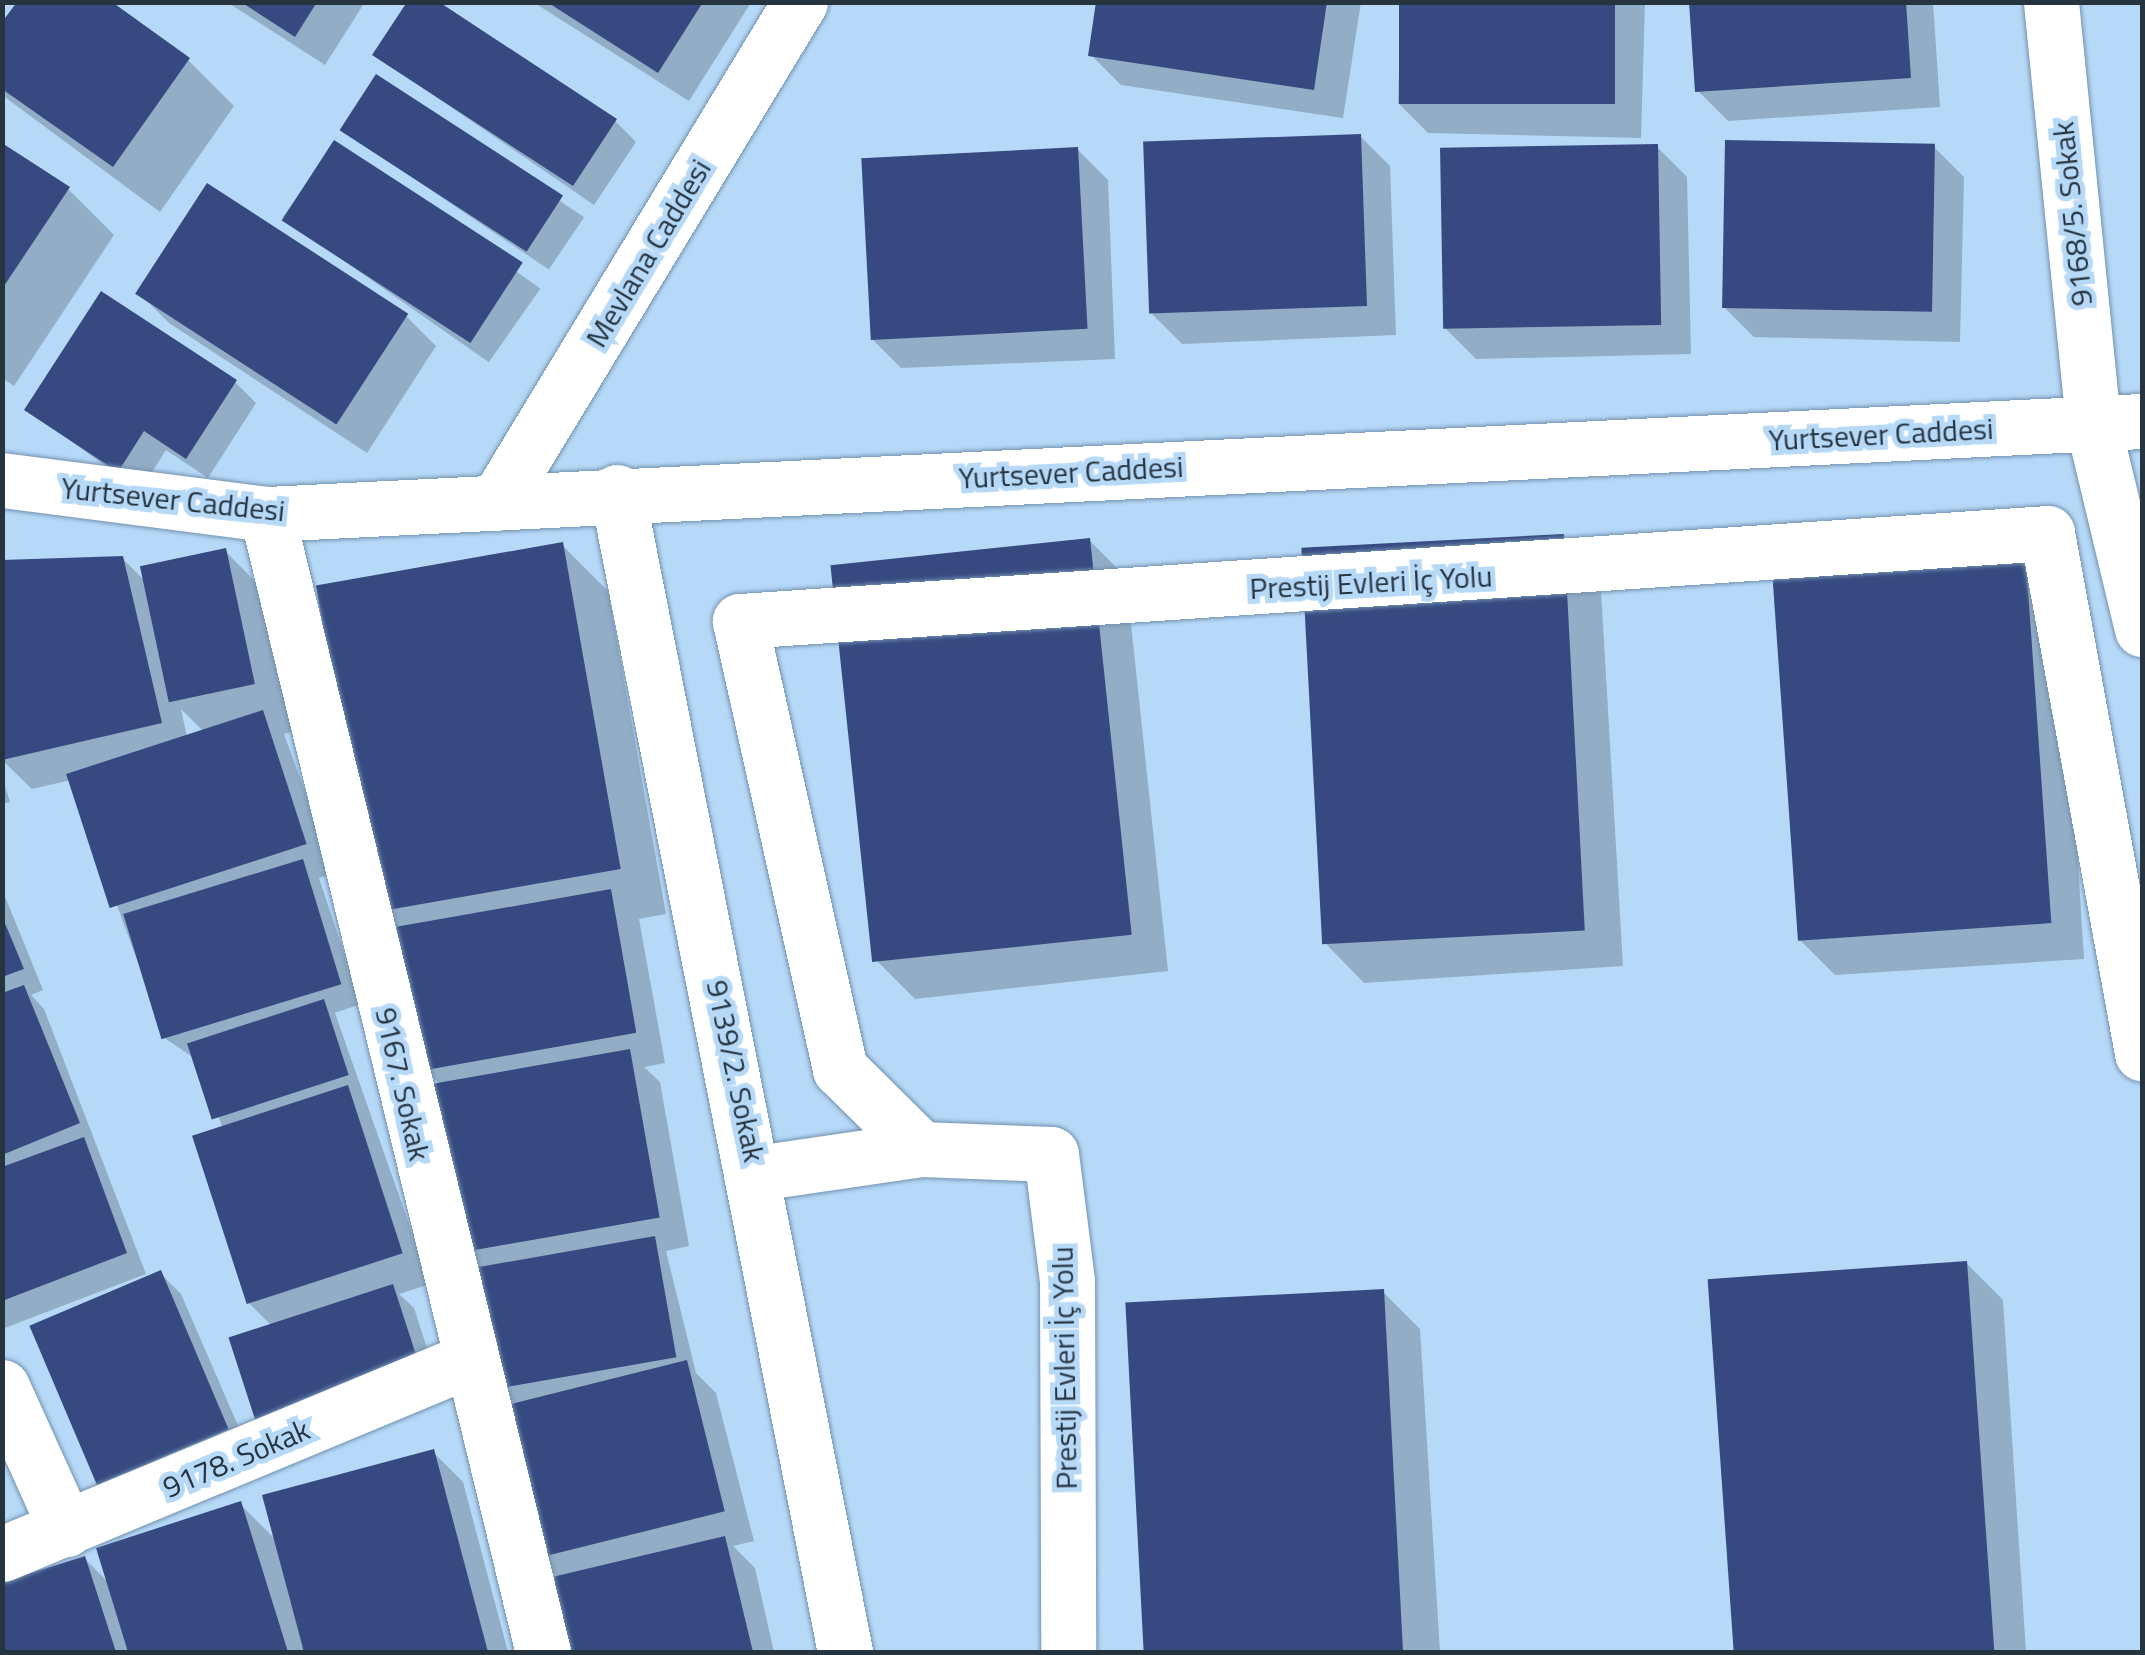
<!DOCTYPE html>
<html>
<head>
<meta charset="utf-8">
<style>
	body { margin:0 }
	#map { position:relative; width:2145px; height:1655px; overflow:hidden; background:#b7d9f8; font-family:"Titillium Web",sans-serif }
	div>[style] { position:absolute }
	[style*='--x'] { left:calc(var(--x)*1px); top:calc(var(--y)*1px); width:calc(var(--w)*1px); rotate:calc(var(--a)*1deg) }
	.shadow>* { inset:0; background:#0003; transform-origin:0 0 }
	.building>* { inset:0; background:#364a81; transform-origin:0 0 }
	.roads { filter:drop-shadow(0 0 2px #7191ae) drop-shadow(0 0 2px #7191ae) }
	.minor>* { height:55px; margin:-27.5px; padding:0 27.5px; transform-origin:27.5px; border-radius:27.5px; background:#fff }
	.secondary>* { height:55px; margin:-27.5px; padding:0 27.5px; transform-origin:27.5px; border-radius:27.5px; background:#fff }
	span { translate:-50% -50%; white-space:nowrap; text-align:center; line-height:1.15; -webkit-text-stroke:10px #b7d9f8; paint-order:stroke }
	.street-label { font-size:30px; color:#263440 }
	.frame { position:absolute; inset:0; border:5px solid #263440; pointer-events:none }
</style>
</head>
<body>
<div id="map">
	<div class="shadow">
		<i style="clip-path:polygon(227px 2px,365px 2px,325px 65px)"></i>
		<i style="clip-path:polygon(533px 2px,749px 2px,750px 4px,689px 101px)"></i>
		<i style="clip-path:polygon(1098px 2px,1361px 2px,1343px 118px,1121px 85px,1091px 55px)"></i>
		<i style="clip-path:polygon(1401px 2px,1645px 2px,1641px 138px,1428px 133px,1398px 103px)"></i>
		<i style="clip-path:polygon(1692px 2px,1933px 2px,1940px 107px,1728px 121px,1698px 91px)"></i>
		<i style="clip-path:polygon(2px 27px,188px 60px,234px 106px,160px 212px,2px 95px)"></i>
		<i style="clip-path:polygon(375px 55px,615px 121px,636px 142px,594px 205px)"></i>
		<i style="left:376px;top:77px;width:251px;height:63px;rotate:34deg"></i>
		<i style="clip-path:polygon(1360px 136px,1390px 166px,1396px 335px,1182px 344px,1152px 314px)"></i>
		<i style="left:334px;top:144px;width:252px;height:90px;rotate:35deg"></i>
		<i style="clip-path:polygon(2px 146px,68px 189px,114px 235px,14px 386px,2px 378px)"></i>
		<i style="clip-path:polygon(1657px 147px,1687px 177px,1691px 354px,1476px 359px,1446px 329px)"></i>
		<i style="clip-path:polygon(1934px 147px,1964px 177px,1960px 342px,1754px 337px,1724px 307px)"></i>
		<i style="clip-path:polygon(1078px 150px,1108px 180px,1115px 359px,901px 368px,871px 338px)"></i>
		<i style="clip-path:polygon(139px 293px,406px 316px,436px 346px,367px 453px,169px 323px)"></i>
		<i style="clip-path:polygon(235px 382px,256px 403px,208px 478px,166px 450px,140px 491px,28px 410px)"></i>
		<i style="clip-path:polygon(1563px 536px,1600px 573px,1623px 966px,1364px 983px,1327px 945px)"></i>
		<i style="clip-path:polygon(1089px 540px,1126px 577px,1168px 971px,915px 999px,878px 962px)"></i>
		<i style="clip-path:polygon(562px 545px,608px 591px,666px 914px,639px 919px,665px 1063px,644px 1067px,660px 1082px,689px 1246px,666px 1251px,696px 1373px,716px 1393px,754px 1541px,733px 1546px,755px 1568px,774px 1652px,568px 1652px,558px 1578px,539px 1559px,517px 1407px,498px 1388px,460px 1253px,441px 1086px,426px 1070px,401px 937px,377px 912px)"></i>
		<i style="clip-path:polygon(evenodd,225px 551px,271px 597px,301px 730px,284px 734px,335px 873px,319px 878px,361px 1004px,335px 1013px,430px 1284px,399px 1294px,414px 1308px,442px 1394px,272px 1326px,248px 1302px,223px 1128px,194px 1058px,166px 1039px,71px 780px,32px 789px,2px 760px,2px 562px,122px 558px,147px 583px,225px 551px,181px 709px,204px 732px,187px 737px,181px 709px)"></i>
		<i style="clip-path:polygon(1774px 551px,2060px 572px,2084px 959px,1835px 975px,1798px 938px)"></i>
		<i style="clip-path:polygon(2px 776px,10px 802px,2px 804px)"></i>
		<i style="clip-path:polygon(2px 889px,43px 990px,31px 995px,44px 1009px,146px 1274px,2px 1329px)"></i>
		<i style="clip-path:polygon(1966px 1263px,2003px 1300px,2026px 1652px,1735px 1652px,1711px 1280px)"></i>
		<i style="clip-path:polygon(160px 1273px,181px 1294px,249px 1451px,122px 1506px)"></i>
		<i style="clip-path:polygon(1383px 1292px,1420px 1329px,1440px 1652px,1150px 1652px,1129px 1308px)"></i>
		<i style="clip-path:polygon(433px 1452px,463px 1482px,508px 1652px,2px 1652px,2px 1585px,85px 1559px,109px 1583px,240px 1504px,277px 1541px)"></i>
	</div>
	<div class="building">
		<i style="clip-path:polygon(17px 2px,112px 2px,190px 58px,113px 167px,2px 89px,2px 22px)"></i>
		<i style="clip-path:polygon(241px 2px,317px 2px,295px 37px)"></i>
		<i style="clip-path:polygon(407px 2px,439px 2px,617px 119px,573px 186px,372px 55px)"></i>
		<i style="clip-path:polygon(547px 2px,703px 2px,658px 73px)"></i>
		<i style="clip-path:polygon(1096px 2px,1327px 2px,1314px 90px,1088px 56px)"></i>
		<i style="left:1399px;top:2px;width:216px;height:102px"></i>
		<i style="clip-path:polygon(1689px 2px,1906px 2px,1911px 78px,1695px 92px)"></i>
		<i style="left:376px;top:74px;width:223px;height:67px;rotate:33deg"></i>
		<i style="left:1361px;top:134px;width:172px;height:218px;rotate:88deg"></i>
		<i style="left:334px;top:140px;width:225px;height:96px;rotate:33deg"></i>
		<i style="left:1725px;top:140px;width:210px;height:168px;rotate:1deg"></i>
		<i style="clip-path:polygon(2px 143px,70px 187px,2px 289px)"></i>
		<i style="left:1658px;top:144px;width:181px;height:218px;rotate:89deg"></i>
		<i style="left:1078px;top:147px;width:182px;height:217px;rotate:87deg"></i>
		<i style="left:207px;top:183px;width:240px;height:132px;rotate:33deg"></i>
		<i style="clip-path:polygon(101px 291px,237px 380px,186px 459px,144px 431px,118px 472px,24px 410px)"></i>
		<i style="left:2024px;top:532px;width:392px;height:254px;rotate:86deg"></i>
		<i style="left:1564px;top:534px;width:397px;height:263px;rotate:87deg"></i>
		<i style="left:1090px;top:538px;width:399px;height:261px;rotate:84deg"></i>
		<i style="left:563px;top:542px;width:332px;height:251px;rotate:80deg"></i>
		<i style="left:226px;top:548px;width:139px;height:88px;rotate:78deg"></i>
		<i style="clip-path:polygon(123px 556px,162px 723px,2px 760px,2px 560px)"></i>
		<i style="left:263px;top:710px;width:141px;height:207px;rotate:72deg"></i>
		<i style="left:303px;top:859px;width:131px;height:188px;rotate:73deg"></i>
		<i style="left:611px;top:889px;width:146px;height:218px;rotate:80deg"></i>
		<i style="clip-path:polygon(2px 916px,24px 969px,2px 977px)"></i>
		<i style="clip-path:polygon(24px 985px,80px 1123px,2px 1155px,2px 993px)"></i>
		<i style="left:324px;top:999px;width:80px;height:144px;rotate:72deg"></i>
		<i style="left:630px;top:1049px;width:171px;height:206px;rotate:80deg"></i>
		<i style="left:348px;top:1085px;width:177px;height:164px;rotate:72deg"></i>
		<i style="clip-path:polygon(84px 1137px,127px 1253px,2px 1301px,2px 1167px)"></i>
		<i style="left:655px;top:1236px;width:123px;height:183px;rotate:80deg"></i>
		<i style="left:1967px;top:1261px;width:390px;height:260px;rotate:86deg"></i>
		<i style="left:161px;top:1270px;width:173px;height:143px;rotate:67deg"></i>
		<i style="left:393px;top:1284px;width:94px;height:173px;rotate:72deg"></i>
		<i style="left:1384px;top:1289px;width:364px;height:259px;rotate:87deg"></i>
		<i style="left:687px;top:1360px;width:156px;height:196px;rotate:76deg"></i>
		<i style="clip-path:polygon(434px 1449px,488px 1652px,304px 1652px,262px 1495px)"></i>
		<i style="clip-path:polygon(241px 1501px,288px 1652px,128px 1652px,96px 1548px)"></i>
		<i style="clip-path:polygon(725px 1536px,753px 1652px,566px 1652px,548px 1578px)"></i>
		<i style="clip-path:polygon(85px 1556px,116px 1652px,2px 1652px,2px 1582px)"></i>
	</div>
	<div class="roads">
		<div class="minor">
			<i style="--x:2051;--y:2;--w:425;--a:84.3"></i>
			<i style="--x:2093;--y:425;--w:210;--a:76.5"></i>
			<i style="--x:617;--y:492;--w:1182;--a:78.88"></i>
			<i style="--x:267;--y:514;--w:1171;--a:76.37"></i>
			<i style="--x:921;--y:1149;--w:114;--a:-135.4"></i>
			<i style="--x:840;--y:1069;--w:459;--a:-102.6"></i>
			<i style="--x:740;--y:621;--w:1310;--a:-3.85"></i>
			<i style="--x:2047;--y:533;--w:529;--a:79.65"></i>
			<i style="--x:757;--y:1173;--w:166;--a:-8.3"></i>
			<i style="--x:921;--y:1149;--w:130;--a:2.2"></i>
			<i style="--x:1051;--y:1154;--w:128;--a:82.8"></i>
			<i style="--x:1067;--y:1281;--w:371;--a:89.8"></i>
			<i style="--x:2;--y:1387;--w:156;--a:65.7"></i>
			<i style="--x:2;--y:1554;--w:506;--a:-22.56"></i>
		</div>
		<div class="secondary">
			<i style="--x:2;--y:480;--w:267;--a:7.3"></i>
			<i style="--x:267;--y:514;--w:1877;--a:-2.84"></i>
			<i style="--x:496;--y:503;--w:586;--a:-58.75"></i>
		</div>
	</div>
	<div class="street-label">
		<span style="left:2072px;top:214px;rotate:-96deg">9168/5. Sokak</span>
		<span style="left:648px;top:253px;rotate:-59deg">Mevlana Caddesi</span>
		<span style="left:1881px;top:434px;rotate:-3deg">Yurtsever Caddesi</span>
		<span style="left:1071px;top:472px;rotate:-3deg">Yurtsever Caddesi</span>
		<span style="left:173px;top:499px;rotate:6deg">Yurtsever Caddesi</span>
		<span style="left:1371px;top:582px;rotate:-3deg">Prestij Evleri İç Yolu</span>
		<span style="left:736px;top:1071px;rotate:78deg">9139/2. Sokak</span>
		<span style="left:403px;top:1084px;rotate:77deg">9167. Sokak</span>
		<span style="left:1064px;top:1368px;rotate:-91deg">Prestij Evleri İç Yolu</span>
		<span style="left:236px;top:1458px;rotate:-23deg">9178. Sokak</span>
	</div>
	<div class="frame"></div>
</div>
</body>
</html>
